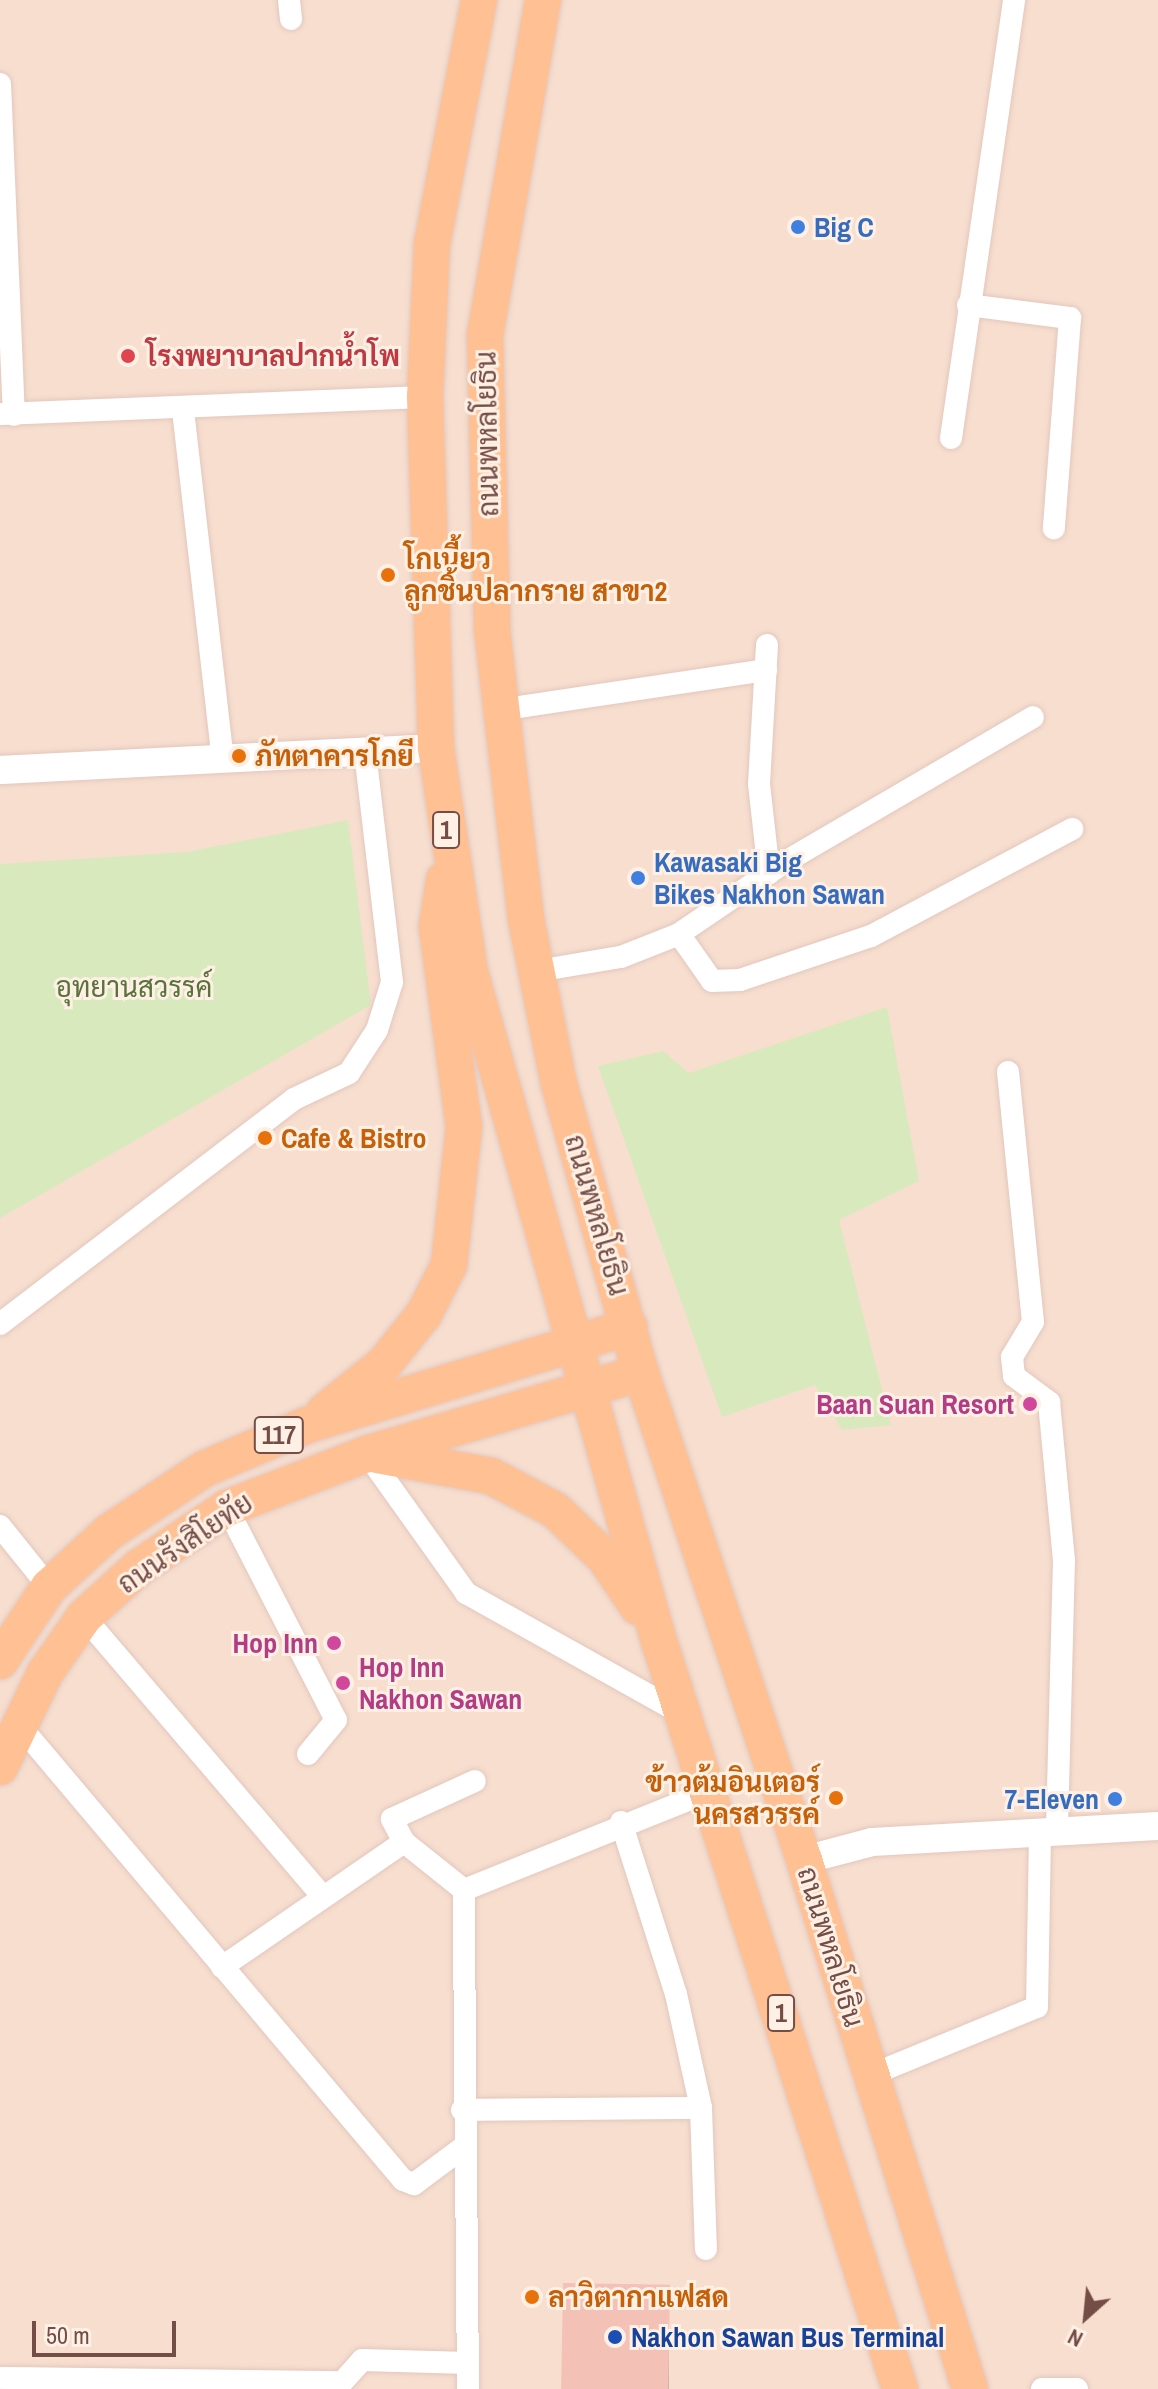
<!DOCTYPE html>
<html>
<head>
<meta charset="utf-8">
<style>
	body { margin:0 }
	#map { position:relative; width:1158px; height:2389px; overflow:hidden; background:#fdebde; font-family:"Archivo Narrow",Sarabun,sans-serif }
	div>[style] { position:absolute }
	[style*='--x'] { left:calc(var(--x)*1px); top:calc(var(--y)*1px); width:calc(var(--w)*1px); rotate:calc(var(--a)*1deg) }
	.residential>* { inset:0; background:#f7decf; transform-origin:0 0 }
	.green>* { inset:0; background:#d8eabd }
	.shadow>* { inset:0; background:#0003 }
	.building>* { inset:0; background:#f3c1b5; transform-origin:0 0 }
	.roads { filter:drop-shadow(0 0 2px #e3c7bd) drop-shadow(0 0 2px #e3c7bd) }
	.minor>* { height:22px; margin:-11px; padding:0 11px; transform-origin:11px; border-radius:11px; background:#fff }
	.tertiary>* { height:28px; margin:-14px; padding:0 14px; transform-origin:14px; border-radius:14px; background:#fff }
	.primary>* { height:36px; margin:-18px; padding:0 18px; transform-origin:18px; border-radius:18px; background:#ffc193 }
	.dots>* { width:22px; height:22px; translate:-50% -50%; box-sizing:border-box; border:4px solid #fff0e5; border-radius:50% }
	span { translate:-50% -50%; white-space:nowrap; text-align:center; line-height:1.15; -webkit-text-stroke:6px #fff0e5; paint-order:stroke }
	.shield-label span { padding:2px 6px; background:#fff0e5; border:2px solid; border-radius:6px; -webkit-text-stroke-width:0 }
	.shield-label { font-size:26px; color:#744d46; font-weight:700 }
	.shop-label { font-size:28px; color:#366cbe; font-weight:700 }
	.left { translate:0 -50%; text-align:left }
	.right { translate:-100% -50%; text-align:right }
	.health-label { font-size:28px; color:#be3a42; font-weight:700 }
	.street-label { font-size:28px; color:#744d46 }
	.food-label { font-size:28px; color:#c56008; font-weight:700 }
	.park-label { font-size:28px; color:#58743b }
	.hotel-label { font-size:28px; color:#b23c85; font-weight:700 }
	.transit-label { font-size:28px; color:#164399; font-weight:700 }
	.north { position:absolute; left:1046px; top:2277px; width:80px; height:80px; -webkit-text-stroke:6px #fff0e5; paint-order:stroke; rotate:207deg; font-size:22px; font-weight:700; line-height:32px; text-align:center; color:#744d46 }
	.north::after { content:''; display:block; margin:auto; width:28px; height:36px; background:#744d46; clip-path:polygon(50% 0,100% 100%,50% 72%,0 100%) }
	.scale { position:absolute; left:32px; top:2321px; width:144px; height:36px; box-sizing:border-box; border:4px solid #744d46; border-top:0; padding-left:10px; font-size:24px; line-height:28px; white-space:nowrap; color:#744d46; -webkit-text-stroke:6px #fff0e5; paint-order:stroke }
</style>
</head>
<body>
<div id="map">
	<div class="residential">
		<i style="left:0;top:0;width:1158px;height:2389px"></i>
	</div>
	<div class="green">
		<i style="clip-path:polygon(348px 820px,371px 1005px,0 1218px,0 864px,187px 852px)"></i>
		<i style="clip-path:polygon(887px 1007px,919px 1181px,839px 1220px,891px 1425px,842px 1430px,815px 1385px,722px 1417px,598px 1066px,663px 1051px,689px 1073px)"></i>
	</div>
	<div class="shadow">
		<i style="clip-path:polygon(669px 2287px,669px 2389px,563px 2389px)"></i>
	</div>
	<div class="building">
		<i style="left:563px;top:2283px;width:107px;height:106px;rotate:1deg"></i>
	</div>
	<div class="roads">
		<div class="minor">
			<i style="--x:289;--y:0;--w:19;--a:84"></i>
			<i style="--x:0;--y:84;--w:331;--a:87.6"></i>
			<i style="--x:968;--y:305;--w:103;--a:7.3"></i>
			<i style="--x:1070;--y:318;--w:211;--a:94.4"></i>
			<i style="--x:183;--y:410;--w:351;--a:83.5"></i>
			<i style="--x:0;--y:414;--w:425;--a:-2.3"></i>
			<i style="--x:951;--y:438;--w:443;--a:-81.8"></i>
			<i style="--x:767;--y:645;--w:139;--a:93.3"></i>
			<i style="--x:759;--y:784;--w:90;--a:83.6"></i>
			<i style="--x:499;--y:710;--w:270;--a:-8.5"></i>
			<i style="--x:679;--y:934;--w:57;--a:54.9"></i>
			<i style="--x:712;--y:981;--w:28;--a:-2"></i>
			<i style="--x:740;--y:980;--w:138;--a:-18.6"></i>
			<i style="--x:871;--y:936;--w:228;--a:-28"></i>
			<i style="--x:537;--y:971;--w:85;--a:-9.5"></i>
			<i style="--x:621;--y:957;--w:62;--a:-21.6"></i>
			<i style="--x:679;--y:934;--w:128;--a:-34.2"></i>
			<i style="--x:785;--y:862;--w:287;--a:-30.3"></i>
			<i style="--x:1008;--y:1072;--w:251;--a:84.3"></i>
			<i style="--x:1033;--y:1322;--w:41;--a:121"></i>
			<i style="--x:1012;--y:1357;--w:19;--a:84"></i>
			<i style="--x:1014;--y:1376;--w:44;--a:36.6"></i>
			<i style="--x:1049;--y:1402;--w:159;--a:84.6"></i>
			<i style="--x:1064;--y:1560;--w:270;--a:91.5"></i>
			<i style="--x:0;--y:1324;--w:370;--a:-37.4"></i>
			<i style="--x:294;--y:1099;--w:61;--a:-25.3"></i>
			<i style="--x:349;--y:1073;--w:51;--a:-56.9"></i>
			<i style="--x:377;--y:1030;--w:50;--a:-72.6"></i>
			<i style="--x:392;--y:982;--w:233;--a:-96.7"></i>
			<i style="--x:367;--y:1454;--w:171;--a:54.5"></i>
			<i style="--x:466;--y:1593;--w:252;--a:29.2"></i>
			<i style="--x:227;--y:1508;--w:238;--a:62.8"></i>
			<i style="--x:336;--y:1720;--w:44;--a:129.5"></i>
			<i style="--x:0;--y:1526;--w:78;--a:51.2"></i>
			<i style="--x:84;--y:1617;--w:367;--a:49.5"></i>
			<i style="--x:20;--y:1726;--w:594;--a:49.85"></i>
			<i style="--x:403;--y:2180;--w:12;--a:20"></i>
			<i style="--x:414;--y:2184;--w:59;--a:-36.7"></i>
			<i style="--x:621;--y:1822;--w:181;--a:72.3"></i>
			<i style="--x:676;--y:1994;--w:117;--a:77.6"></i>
			<i style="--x:701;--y:2108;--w:141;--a:88"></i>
			<i style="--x:404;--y:1842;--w:26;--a:-118"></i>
			<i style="--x:392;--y:1819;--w:91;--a:-24.6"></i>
			<i style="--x:222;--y:1967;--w:221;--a:-34.5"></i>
			<i style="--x:404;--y:1842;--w:77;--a:38.7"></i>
			<i style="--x:871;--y:2075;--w:179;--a:-22.3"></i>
			<i style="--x:1037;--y:2007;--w:176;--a:-89"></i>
			<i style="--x:462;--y:2110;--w:239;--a:-0.5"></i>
			<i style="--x:0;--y:2378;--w:336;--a:0.7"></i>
			<i style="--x:336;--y:2389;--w:39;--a:-48"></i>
			<i style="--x:362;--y:2360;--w:106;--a:1.6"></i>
			<i style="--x:468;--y:2389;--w:499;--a:-90.5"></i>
			<i style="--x:464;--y:1890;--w:265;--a:-21.9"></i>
			<i style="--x:1042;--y:2389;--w:35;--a:0"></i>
		</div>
		<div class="tertiary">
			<i style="--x:0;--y:770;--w:437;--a:-2.9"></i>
			<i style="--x:804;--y:1860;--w:70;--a:-14.8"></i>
			<i style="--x:872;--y:1842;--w:286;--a:-3.2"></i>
		</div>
		<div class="primary">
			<i style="--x:479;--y:0;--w:248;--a:100.9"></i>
			<i style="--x:432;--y:243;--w:154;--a:92.6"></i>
			<i style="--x:425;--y:397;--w:351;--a:88.2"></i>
			<i style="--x:436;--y:748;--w:227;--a:81.4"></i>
			<i style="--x:470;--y:972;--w:692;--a:74.24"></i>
			<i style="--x:658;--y:1638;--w:789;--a:72.14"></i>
			<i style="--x:543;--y:0;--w:340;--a:99.8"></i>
			<i style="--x:485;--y:335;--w:294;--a:88.6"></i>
			<i style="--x:492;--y:629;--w:292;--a:83.3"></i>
			<i style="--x:526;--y:919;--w:168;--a:78.7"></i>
			<i style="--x:559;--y:1084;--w:300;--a:74.2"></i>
			<i style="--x:641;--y:1373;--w:514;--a:71.49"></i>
			<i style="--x:804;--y:1860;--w:554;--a:72.58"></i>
			<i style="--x:324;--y:1412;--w:77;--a:-38.7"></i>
			<i style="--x:384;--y:1364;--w:64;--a:-51.3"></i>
			<i style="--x:424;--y:1314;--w:55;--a:-63"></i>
			<i style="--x:449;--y:1265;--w:139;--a:-83.8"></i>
			<i style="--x:464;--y:1127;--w:203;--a:-97.7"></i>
			<i style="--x:437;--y:926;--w:47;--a:-81.3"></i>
			<i style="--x:377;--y:1455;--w:116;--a:10.4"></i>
			<i style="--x:491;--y:1476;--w:72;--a:28"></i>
			<i style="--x:555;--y:1510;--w:69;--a:43.8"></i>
			<i style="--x:605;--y:1558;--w:59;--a:56"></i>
			<i style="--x:0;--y:1661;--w:89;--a:-56.5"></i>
			<i style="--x:49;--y:1587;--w:81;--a:-42.5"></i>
			<i style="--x:109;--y:1532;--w:114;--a:-33.6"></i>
			<i style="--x:204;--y:1469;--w:112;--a:-23.1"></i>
			<i style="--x:307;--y:1425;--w:337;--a:-16.9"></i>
			<i style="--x:0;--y:1767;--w:104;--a:-64.4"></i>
			<i style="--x:45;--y:1673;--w:68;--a:-55.1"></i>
			<i style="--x:84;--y:1617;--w:73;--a:-42.2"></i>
			<i style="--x:138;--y:1568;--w:107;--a:-34"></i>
			<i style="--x:227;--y:1508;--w:150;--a:-21.1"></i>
			<i style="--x:367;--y:1454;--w:286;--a:-16.5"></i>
		</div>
	</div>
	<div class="dots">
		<i style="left:798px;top:227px;background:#3f7fe0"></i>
		<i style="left:128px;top:356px;background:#e0444e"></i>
		<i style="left:388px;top:575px;background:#e8710a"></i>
		<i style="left:239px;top:756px;background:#e8710a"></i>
		<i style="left:638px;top:878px;background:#3f7fe0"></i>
		<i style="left:265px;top:1138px;background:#e8710a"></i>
		<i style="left:1030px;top:1404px;background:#d1479c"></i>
		<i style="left:334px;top:1643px;background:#d1479c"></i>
		<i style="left:343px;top:1683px;background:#d1479c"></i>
		<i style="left:836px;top:1798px;background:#e8710a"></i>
		<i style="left:1115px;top:1799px;background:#3f7fe0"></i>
		<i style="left:532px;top:2297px;background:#e8710a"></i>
		<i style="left:615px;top:2337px;background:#1a4fb4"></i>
	</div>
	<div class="shield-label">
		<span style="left:446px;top:830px">1</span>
		<span style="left:279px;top:1435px">117</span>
		<span style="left:781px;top:2013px">1</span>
	</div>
	<div class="shop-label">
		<span class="left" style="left:814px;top:227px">Big C</span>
		<span class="left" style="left:654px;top:878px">Kawasaki Big<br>Bikes Nakhon Sawan</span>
		<span class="right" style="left:1099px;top:1799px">7-Eleven</span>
	</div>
	<div class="health-label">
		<span class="left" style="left:146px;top:356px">โรงพยาบาลปากน้ำโพ</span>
	</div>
	<div class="street-label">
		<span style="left:487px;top:434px;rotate:-91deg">ถนนพหลโยธิน</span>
		<span style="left:597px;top:1215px;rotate:74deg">ถนนพหลโยธิน</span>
		<span style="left:185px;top:1543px;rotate:-34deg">ถนนรังสิโยทัย</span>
		<span style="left:831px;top:1947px;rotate:73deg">ถนนพหลโยธิน</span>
	</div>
	<div class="food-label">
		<span class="left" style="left:404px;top:575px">โกเนี้ยว<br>ลูกชิ้นปลากราย สาขา2</span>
		<span class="left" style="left:255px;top:756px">ภัทตาคารโกยี</span>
		<span class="left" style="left:281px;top:1138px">Cafe &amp; Bistro</span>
		<span class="right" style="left:820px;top:1798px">ข้าวต้มอินเตอร์<br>นครสวรรค์</span>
		<span class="left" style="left:548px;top:2297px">ลาวิตากาแฟสด</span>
	</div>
	<div class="park-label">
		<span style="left:134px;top:987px">อุทยานสวรรค์</span>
	</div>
	<div class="hotel-label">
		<span class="right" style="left:1014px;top:1404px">Baan Suan Resort</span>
		<span class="right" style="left:318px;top:1643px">Hop Inn</span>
		<span class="left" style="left:359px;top:1683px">Hop Inn<br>Nakhon Sawan</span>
	</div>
	<div class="transit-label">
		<span class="left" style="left:631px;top:2337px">Nakhon Sawan Bus Terminal</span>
	</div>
	<div class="north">N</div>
	<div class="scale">50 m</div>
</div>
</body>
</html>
